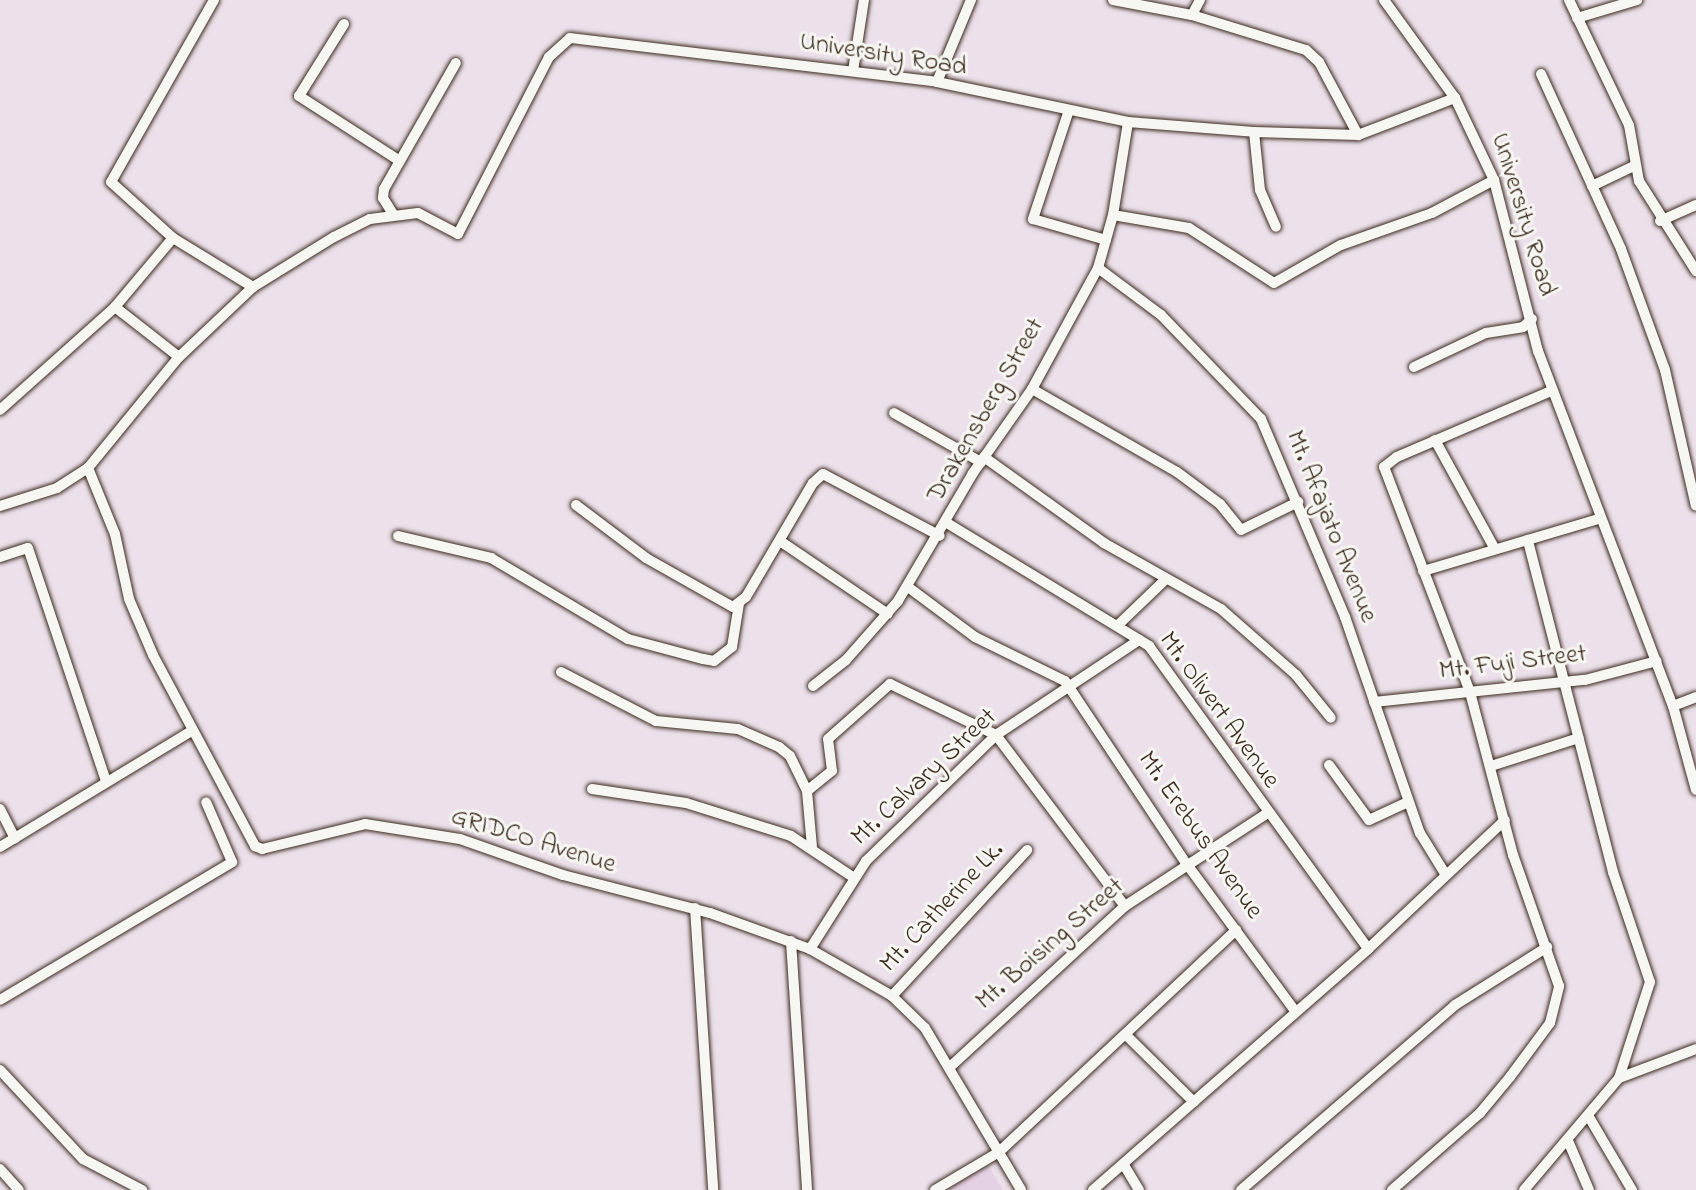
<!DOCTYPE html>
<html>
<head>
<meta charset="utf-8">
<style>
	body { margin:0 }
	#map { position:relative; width:1696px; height:1190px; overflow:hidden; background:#ece0ea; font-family:"Indie Flower",sans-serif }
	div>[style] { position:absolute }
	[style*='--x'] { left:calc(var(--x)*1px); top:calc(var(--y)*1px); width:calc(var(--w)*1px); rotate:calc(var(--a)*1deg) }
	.built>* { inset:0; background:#e5d1e4 }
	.roads { filter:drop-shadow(0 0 2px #3b2a1e) drop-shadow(0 0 2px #3b2a1e) }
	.minor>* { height:10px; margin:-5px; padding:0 5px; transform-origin:5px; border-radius:5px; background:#f6f6f2 }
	span { translate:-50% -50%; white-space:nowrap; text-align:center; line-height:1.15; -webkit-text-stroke:6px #f6f6f2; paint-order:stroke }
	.street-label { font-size:26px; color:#3b2a1e }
</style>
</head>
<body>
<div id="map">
	<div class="built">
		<i style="clip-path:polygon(988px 1165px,1003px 1190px,946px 1190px)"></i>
	</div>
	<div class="roads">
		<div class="minor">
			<i style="--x:214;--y:0;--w:209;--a:119.5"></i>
			<i style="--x:111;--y:182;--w:84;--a:42.1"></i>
			<i style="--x:173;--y:238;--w:94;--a:31.5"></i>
			<i style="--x:1113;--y:0;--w:80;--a:10.8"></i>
			<i style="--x:1192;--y:15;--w:119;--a:17.1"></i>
			<i style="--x:1306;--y:50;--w:18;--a:43"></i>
			<i style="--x:1319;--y:62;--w:83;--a:61.9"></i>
			<i style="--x:1384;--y:0;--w:121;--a:54.1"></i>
			<i style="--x:1569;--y:0;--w:139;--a:64.4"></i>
			<i style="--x:1629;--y:125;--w:57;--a:79.9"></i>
			<i style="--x:1639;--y:181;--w:107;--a:57.7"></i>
			<i style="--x:1192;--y:15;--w:17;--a:-62"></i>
			<i style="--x:1577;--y:18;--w:63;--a:-16.7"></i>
			<i style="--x:344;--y:24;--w:85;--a:122"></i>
			<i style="--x:299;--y:96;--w:120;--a:32.8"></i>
			<i style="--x:853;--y:71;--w:72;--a:-81.2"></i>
			<i style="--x:1541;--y:74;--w:192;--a:65.4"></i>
			<i style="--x:1621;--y:249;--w:129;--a:70"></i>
			<i style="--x:1665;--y:370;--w:139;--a:77.2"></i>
			<i style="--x:937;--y:82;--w:89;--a:-67.5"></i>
			<i style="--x:1068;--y:113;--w:112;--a:108.3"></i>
			<i style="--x:1033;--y:219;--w:76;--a:16"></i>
			<i style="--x:1254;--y:132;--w:58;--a:84.1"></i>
			<i style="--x:1260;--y:190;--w:40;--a:66.6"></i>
			<i style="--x:1592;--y:186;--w:47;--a:-25.5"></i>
			<i style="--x:393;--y:214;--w:19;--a:-122"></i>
			<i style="--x:383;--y:198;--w:9;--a:-84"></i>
			<i style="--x:384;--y:189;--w:145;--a:-60.3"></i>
			<i style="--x:1113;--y:215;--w:77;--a:9.7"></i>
			<i style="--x:1189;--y:228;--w:101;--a:32.9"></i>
			<i style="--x:1274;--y:283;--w:77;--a:-29.6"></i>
			<i style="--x:1341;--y:245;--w:96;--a:-19.4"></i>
			<i style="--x:1432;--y:213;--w:70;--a:-28"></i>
			<i style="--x:1660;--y:221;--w:39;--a:-24"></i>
			<i style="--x:1098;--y:268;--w:79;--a:36.7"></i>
			<i style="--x:1161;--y:315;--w:144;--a:46.1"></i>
			<i style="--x:1261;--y:419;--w:215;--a:67"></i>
			<i style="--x:1345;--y:617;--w:229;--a:70.9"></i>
			<i style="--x:1420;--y:833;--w:46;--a:58.4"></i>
			<i style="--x:115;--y:307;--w:81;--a:38"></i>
			<i style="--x:1414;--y:367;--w:80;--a:-25.3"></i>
			<i style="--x:1486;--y:333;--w:37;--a:-9"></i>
			<i style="--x:1523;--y:327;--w:12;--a:-42"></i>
			<i style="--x:1032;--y:389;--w:167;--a:29.8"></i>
			<i style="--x:1177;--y:472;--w:54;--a:36.7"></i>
			<i style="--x:1220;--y:504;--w:33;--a:51"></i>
			<i style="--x:1241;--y:530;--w:64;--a:-26.2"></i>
			<i style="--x:0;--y:410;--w:154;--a:-41.8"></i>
			<i style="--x:115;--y:307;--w:90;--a:-50"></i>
			<i style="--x:894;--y:413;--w:100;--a:29.4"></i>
			<i style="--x:1435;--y:440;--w:124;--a:61.2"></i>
			<i style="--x:984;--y:457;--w:148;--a:35.6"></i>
			<i style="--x:1104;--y:543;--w:134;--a:29.4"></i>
			<i style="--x:1221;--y:609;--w:100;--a:41.3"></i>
			<i style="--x:1296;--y:675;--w:55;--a:50.9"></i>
			<i style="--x:88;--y:468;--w:71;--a:67.8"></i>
			<i style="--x:115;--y:534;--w:66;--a:77.8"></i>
			<i style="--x:129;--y:599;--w:61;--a:66.8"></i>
			<i style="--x:153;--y:655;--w:217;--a:61.9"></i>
			<i style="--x:255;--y:846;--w:8;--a:23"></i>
			<i style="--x:262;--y:849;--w:106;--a:-13.6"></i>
			<i style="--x:365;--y:824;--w:96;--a:9"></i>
			<i style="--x:460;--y:839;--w:109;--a:19.3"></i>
			<i style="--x:563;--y:875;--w:152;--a:14.5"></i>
			<i style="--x:710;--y:913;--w:106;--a:19.8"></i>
			<i style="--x:810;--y:949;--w:95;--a:29.8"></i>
			<i style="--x:892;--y:996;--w:46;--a:44.1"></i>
			<i style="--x:925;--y:1028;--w:188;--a:59.3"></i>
			<i style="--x:576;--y:505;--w:88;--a:37.1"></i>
			<i style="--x:646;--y:558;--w:100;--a:29.4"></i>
			<i style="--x:733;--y:607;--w:16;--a:-38"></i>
			<i style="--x:746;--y:597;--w:132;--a:-59.6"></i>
			<i style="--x:813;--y:483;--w:13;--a:-42"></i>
			<i style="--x:823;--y:474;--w:132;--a:27.9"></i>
			<i style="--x:0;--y:506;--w:60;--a:-17.5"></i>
			<i style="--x:57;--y:488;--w:37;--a:-33"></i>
			<i style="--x:88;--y:468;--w:144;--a:-50.7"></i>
			<i style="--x:179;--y:357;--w:102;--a:-43.4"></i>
			<i style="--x:253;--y:287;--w:95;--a:-31.7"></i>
			<i style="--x:334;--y:237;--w:40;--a:-26.6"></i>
			<i style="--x:370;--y:219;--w:48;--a:-7.1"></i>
			<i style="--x:418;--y:213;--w:45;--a:27.7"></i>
			<i style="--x:458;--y:234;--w:199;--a:-62.8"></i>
			<i style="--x:549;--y:57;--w:28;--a:-42"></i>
			<i style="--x:570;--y:38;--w:370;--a:6.8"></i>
			<i style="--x:937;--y:82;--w:195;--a:11.8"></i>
			<i style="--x:1128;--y:122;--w:126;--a:4.5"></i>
			<i style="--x:1254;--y:132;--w:104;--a:1.7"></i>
			<i style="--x:1358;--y:135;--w:104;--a:-20.9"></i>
			<i style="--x:1455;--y:98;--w:91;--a:64.6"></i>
			<i style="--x:1494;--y:180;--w:177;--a:75.6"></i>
			<i style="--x:1538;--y:351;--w:380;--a:69.2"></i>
			<i style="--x:1673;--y:706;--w:87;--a:74.7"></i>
			<i style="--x:947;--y:523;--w:237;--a:31.3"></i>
			<i style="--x:1149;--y:646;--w:374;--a:54.1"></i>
			<i style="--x:398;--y:536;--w:96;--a:13.3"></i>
			<i style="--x:491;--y:558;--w:159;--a:30.6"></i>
			<i style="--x:628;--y:639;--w:78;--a:14.9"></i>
			<i style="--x:703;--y:659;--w:11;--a:10"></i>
			<i style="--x:714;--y:661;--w:23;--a:-38"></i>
			<i style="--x:732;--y:647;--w:44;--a:-80.8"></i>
			<i style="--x:780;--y:541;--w:130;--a:34.1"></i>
			<i style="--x:0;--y:557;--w:29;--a:-18"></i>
			<i style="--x:28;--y:548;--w:246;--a:71.5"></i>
			<i style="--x:1423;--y:571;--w:184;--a:-16.5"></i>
			<i style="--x:908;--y:587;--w:84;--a:36.7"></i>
			<i style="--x:975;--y:637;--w:100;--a:26.1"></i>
			<i style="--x:1065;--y:681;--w:219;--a:56.4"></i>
			<i style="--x:1186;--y:863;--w:184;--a:53.6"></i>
			<i style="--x:1117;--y:626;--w:68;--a:-43.8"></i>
			<i style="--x:561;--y:672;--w:107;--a:27.3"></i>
			<i style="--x:656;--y:721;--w:82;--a:5.6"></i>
			<i style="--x:738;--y:729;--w:45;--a:23.7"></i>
			<i style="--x:779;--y:747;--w:14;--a:39"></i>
			<i style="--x:790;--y:756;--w:39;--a:64"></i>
			<i style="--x:807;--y:791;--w:56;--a:84.9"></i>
			<i style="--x:813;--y:686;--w:42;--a:-38.2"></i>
			<i style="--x:846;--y:660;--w:79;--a:-48.6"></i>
			<i style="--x:898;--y:601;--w:148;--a:-59.6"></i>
			<i style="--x:973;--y:473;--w:103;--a:-54.9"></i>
			<i style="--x:1032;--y:389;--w:138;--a:-61.4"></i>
			<i style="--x:1098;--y:268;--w:55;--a:-74.2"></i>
			<i style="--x:1113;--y:215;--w:94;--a:-80.8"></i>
			<i style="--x:1374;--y:702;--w:212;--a:-6"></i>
			<i style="--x:1585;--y:680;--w:74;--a:-14.8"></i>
			<i style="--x:1673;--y:706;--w:25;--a:-21"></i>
			<i style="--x:1329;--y:765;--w:68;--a:54"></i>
			<i style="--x:1369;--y:820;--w:43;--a:-24.8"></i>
			<i style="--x:1491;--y:766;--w:92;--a:-17.7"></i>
			<i style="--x:592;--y:789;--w:95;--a:8.5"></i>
			<i style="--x:686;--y:803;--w:110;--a:17.4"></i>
			<i style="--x:791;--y:836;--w:74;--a:33.5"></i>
			<i style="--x:807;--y:791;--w:32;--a:-39"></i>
			<i style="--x:832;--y:771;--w:32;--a:-97"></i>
			<i style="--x:828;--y:739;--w:83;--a:-41.6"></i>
			<i style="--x:890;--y:684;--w:118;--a:25.7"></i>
			<i style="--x:996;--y:735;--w:214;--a:53"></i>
			<i style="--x:0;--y:809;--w:33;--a:63"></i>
			<i style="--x:0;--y:847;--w:222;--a:-31.2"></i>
			<i style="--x:695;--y:908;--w:283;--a:86.3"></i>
			<i style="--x:791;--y:941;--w:250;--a:86.3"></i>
			<i style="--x:810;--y:949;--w:104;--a:-57.5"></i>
			<i style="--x:866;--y:861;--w:181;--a:-44.1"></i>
			<i style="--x:996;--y:735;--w:172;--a:-33.6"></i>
			<i style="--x:892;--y:996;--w:199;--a:-47.2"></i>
			<i style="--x:0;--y:1000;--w:270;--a:-30.7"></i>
			<i style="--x:232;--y:862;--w:65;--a:-113.4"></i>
			<i style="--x:1127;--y:1036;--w:94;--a:44.6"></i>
			<i style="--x:951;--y:1066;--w:236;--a:-42.6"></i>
			<i style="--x:1125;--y:906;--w:168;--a:-33.1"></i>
			<i style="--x:0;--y:1070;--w:122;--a:47"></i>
			<i style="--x:83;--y:1159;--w:67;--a:27.7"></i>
			<i style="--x:1619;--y:1078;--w:82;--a:-20.6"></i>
			<i style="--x:1589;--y:1117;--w:85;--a:59.5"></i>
			<i style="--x:1569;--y:1143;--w:51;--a:66.9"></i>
			<i style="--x:1124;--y:1165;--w:29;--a:59"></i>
			<i style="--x:0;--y:1169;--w:28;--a:48"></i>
			<i style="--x:935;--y:1190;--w:74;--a:-30.7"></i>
			<i style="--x:999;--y:1152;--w:325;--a:-43.1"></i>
			<i style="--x:1093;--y:1190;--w:366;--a:-41.2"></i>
			<i style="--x:1368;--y:949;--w:188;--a:-43.3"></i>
			<i style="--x:1241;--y:1190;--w:283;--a:-40.8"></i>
			<i style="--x:1455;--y:1005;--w:109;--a:-32.2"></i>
			<i style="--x:1392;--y:1190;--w:117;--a:-41.2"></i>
			<i style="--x:1480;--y:1113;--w:47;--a:-50.2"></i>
			<i style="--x:1510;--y:1077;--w:67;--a:-53.5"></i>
			<i style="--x:1550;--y:1023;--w:38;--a:-76"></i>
			<i style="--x:1559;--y:986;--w:139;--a:-109.3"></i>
			<i style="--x:1513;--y:855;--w:169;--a:-104.8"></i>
			<i style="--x:1470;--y:692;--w:241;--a:-110.9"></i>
			<i style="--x:1384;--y:467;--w:16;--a:-38"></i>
			<i style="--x:1397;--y:457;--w:168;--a:-23.2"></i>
			<i style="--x:1524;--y:1190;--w:147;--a:-49.7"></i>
			<i style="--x:1619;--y:1078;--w:101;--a:-72.1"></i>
			<i style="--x:1650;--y:982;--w:116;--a:-108.6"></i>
			<i style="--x:1613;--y:872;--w:343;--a:-104.4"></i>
		</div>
	</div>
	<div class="street-label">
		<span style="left:883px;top:56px;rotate:9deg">University Road</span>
		<span style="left:1522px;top:215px;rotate:73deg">University Road</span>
		<span style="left:987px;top:411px;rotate:-60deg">Drakensberg Street</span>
		<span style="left:1330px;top:527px;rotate:68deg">Mt. Afajato Avenue</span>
		<span style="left:1513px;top:664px;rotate:-7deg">Mt. Fuji Street</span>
		<span style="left:1218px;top:711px;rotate:54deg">Mt. Olivert Avenue</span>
		<span style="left:925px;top:778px;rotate:-43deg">Mt. Calvary Street</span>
		<span style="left:1199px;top:836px;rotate:55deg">Mt. Erebus Avenue</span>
		<span style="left:533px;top:842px;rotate:17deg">GRIDCO Avenue</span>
		<span style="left:943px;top:908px;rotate:-47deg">Mt. Catherine Lk.</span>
		<span style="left:1051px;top:945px;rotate:-41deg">Mt. Boising Street</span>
	</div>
</div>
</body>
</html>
